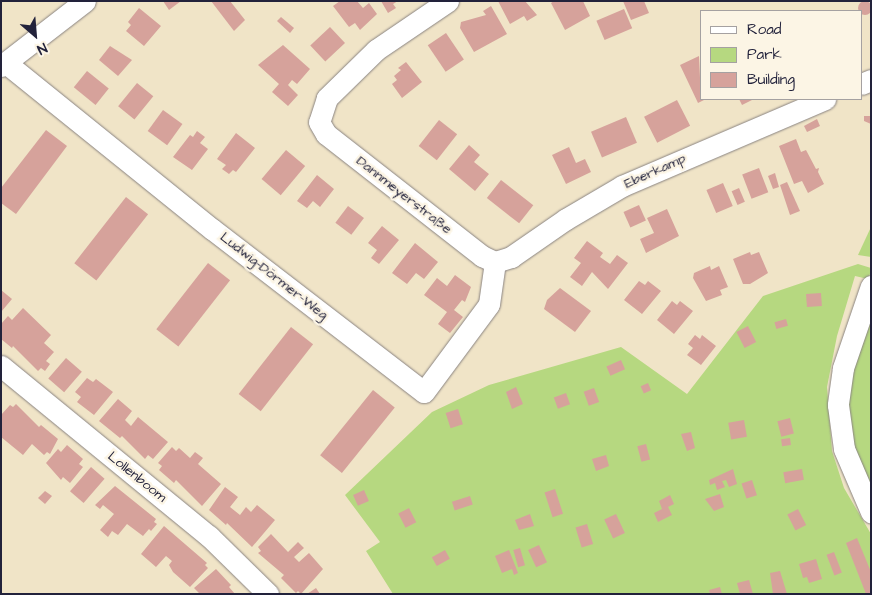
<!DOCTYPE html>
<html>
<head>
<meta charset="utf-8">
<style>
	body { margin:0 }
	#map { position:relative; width:872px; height:595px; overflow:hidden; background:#f0e4c7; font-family:"Architects Daughter",sans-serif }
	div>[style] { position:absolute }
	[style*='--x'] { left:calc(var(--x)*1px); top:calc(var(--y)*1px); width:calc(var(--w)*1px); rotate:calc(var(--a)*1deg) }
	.green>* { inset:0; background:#b6d880 }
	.building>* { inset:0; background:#d6a29b; transform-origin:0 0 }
	.round { border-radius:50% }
	.roads { filter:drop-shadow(0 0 1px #898381) drop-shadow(0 0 1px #898381) }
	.minor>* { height:21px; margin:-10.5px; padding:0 10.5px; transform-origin:10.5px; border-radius:10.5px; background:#fff }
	span { translate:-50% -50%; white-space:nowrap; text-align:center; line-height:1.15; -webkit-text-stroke:5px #fcf5e5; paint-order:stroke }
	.street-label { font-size:14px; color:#22223b }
	.frame { position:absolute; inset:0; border:2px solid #22223b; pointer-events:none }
	.legend { position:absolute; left:700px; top:10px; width:162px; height:90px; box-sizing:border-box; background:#fcf5e5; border:1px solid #a5a1a1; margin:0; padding:6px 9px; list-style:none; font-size:15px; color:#22223b }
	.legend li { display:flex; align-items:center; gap:10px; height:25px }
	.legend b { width:25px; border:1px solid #a5a1a1 }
	.north { position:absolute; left:10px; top:10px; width:50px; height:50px; -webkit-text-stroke:4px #fcf5e5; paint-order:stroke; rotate:153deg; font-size:14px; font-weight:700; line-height:20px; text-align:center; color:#22223b }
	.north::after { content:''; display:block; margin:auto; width:18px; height:22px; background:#22223b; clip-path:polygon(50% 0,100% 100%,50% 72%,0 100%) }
</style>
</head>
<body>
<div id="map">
	<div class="green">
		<i style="clip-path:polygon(871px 227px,871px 257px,858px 255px)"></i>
		<i style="clip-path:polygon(858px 264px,871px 268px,871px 271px,868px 279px,855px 276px,837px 336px,827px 387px,832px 451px,844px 488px,871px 534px,871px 594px,393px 594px,366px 551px,380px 542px,345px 495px,432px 412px,489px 385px,621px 347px,687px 394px,763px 296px)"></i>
		<i style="clip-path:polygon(871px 308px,871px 495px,859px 468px,845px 407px,855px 353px)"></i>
	</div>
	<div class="building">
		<i class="round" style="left:858px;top:1px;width:14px;height:14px"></i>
		<i style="clip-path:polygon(163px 1px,181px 1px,169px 10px)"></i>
		<i style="clip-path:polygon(211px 1px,230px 1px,245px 20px,234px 31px)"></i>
		<i style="clip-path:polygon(340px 1px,357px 1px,363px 8px,369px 3px,377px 14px,360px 30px,355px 23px,349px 27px,333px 6px)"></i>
		<i style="clip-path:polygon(381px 1px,398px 1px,393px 4px,396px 8px,388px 13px)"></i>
		<i style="clip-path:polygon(498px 1px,525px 1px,537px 15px,527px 21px,524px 16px,510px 24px)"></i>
		<i style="clip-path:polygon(554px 1px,583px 1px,590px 16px,565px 30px,551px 3px)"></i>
		<i style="clip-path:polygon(623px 1px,644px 1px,649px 13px,631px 20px)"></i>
		<i style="clip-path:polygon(491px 6px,507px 34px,474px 52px,460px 28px,461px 22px,486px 15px,483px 11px)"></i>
		<i style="clip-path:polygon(139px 8px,161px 26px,144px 46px,126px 31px,131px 25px,128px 22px)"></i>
		<i style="left:624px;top:9px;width:21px;height:30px;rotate:67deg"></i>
		<i style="clip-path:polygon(281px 17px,294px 28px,290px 33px,277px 21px)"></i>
		<i style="left:330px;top:27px;width:22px;height:27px;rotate:47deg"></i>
		<i style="left:446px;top:33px;width:32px;height:22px;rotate:56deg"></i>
		<i style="clip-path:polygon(283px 45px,310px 69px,297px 84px,292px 80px,288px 85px,298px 95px,288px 106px,272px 92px,279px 84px,258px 65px)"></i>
		<i style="clip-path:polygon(110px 46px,132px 60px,118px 76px,99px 60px)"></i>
		<i style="clip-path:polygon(699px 56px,701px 99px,706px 99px,698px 103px,680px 65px)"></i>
		<i style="clip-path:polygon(406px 62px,422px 82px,402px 98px,392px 84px,397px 80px,394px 76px,401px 70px,398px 68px)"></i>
		<i style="left:87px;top:71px;width:28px;height:21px;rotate:39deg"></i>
		<i style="left:137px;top:83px;width:21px;height:30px;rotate:39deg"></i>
		<i style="clip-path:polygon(739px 99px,754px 99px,742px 105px)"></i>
		<i style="left:677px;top:100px;width:29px;height:37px;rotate:63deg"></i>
		<i style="left:163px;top:110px;width:24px;height:26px;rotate:36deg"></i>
		<i style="clip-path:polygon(864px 116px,871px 116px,871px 124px,864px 121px)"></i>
		<i style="left:626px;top:117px;width:28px;height:38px;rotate:67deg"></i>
		<i style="clip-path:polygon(817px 119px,820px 126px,807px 132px,804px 126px)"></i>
		<i style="left:439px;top:120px;width:23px;height:33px;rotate:38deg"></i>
		<i style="clip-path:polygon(46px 130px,67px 146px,16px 214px,1px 203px,1px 188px)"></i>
		<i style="clip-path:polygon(197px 131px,205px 137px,200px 143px,208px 149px,192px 170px,173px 157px,190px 135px,193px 137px)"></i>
		<i style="clip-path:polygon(236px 133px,255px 148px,236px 172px,233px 170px,229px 174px,222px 169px,226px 165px,217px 159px)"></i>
		<i style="clip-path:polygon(796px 139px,801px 152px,806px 150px,816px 169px,819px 168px,818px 172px,824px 184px,808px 193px,802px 181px,794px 184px,779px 146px)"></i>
		<i style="clip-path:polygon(469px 145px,480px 155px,474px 162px,489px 174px,475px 191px,449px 169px)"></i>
		<i style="clip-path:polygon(569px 147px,576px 163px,585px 159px,591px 172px,566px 184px,552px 155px)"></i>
		<i style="left:286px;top:150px;width:25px;height:38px;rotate:40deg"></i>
		<i style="left:759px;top:168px;width:26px;height:18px;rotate:69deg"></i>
		<i style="clip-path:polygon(775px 173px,779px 187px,773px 189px,768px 176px)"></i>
		<i style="clip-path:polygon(317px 175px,334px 189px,320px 207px,313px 201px,307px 208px,297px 201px)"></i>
		<i style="left:501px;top:180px;width:41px;height:23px;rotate:38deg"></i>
		<i style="clip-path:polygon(787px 182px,800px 211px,790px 215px,780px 185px)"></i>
		<i style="left:723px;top:183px;width:25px;height:18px;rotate:67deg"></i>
		<i style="left:739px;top:188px;width:15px;height:8px;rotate:67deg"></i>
		<i style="left:126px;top:197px;width:28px;height:84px;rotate:38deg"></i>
		<i style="left:639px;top:205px;width:17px;height:17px;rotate:66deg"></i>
		<i style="left:348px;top:206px;width:20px;height:21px;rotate:37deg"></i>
		<i style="clip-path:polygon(667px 209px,679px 236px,646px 253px,640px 239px,654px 233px,647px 218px)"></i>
		<i style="clip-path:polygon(382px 226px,399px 240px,379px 264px,371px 258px,377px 250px,368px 243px)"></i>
		<i style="clip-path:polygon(587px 241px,603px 253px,600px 257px,610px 264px,617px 255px,628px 263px,608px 289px,592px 272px,582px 286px,570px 277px,581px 263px,574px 258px)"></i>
		<i style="clip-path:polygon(415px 243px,438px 262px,424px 279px,416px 273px,407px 284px,392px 273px)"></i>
		<i style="clip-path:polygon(750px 252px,751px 255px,759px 252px,768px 273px,750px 284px,743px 284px,733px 259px)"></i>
		<i style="left:208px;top:263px;width:28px;height:84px;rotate:38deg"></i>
		<i style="clip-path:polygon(710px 266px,711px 270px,719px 266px,728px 287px,720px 290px,722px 295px,706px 301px,693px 278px,694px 273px)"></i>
		<i style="clip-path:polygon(455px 275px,471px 287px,465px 302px,462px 300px,454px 310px,463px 317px,450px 333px,438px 324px,447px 312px,424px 295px,437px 278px,447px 286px)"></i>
		<i style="clip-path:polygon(639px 281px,645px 285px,648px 281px,661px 291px,642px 314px,624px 300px)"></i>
		<i style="clip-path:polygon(560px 288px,591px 311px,575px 332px,544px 309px,547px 300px)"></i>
		<i style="clip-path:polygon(1px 290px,12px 299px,1px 312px)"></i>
		<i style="left:821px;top:293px;width:13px;height:15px;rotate:86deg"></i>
		<i style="clip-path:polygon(672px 301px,677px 305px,680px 301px,693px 311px,674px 334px,657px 320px)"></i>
		<i style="clip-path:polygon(23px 308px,51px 335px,44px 343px,54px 352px,46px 361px,50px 364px,45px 371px,41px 368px,38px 371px,13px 346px,12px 348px,1px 339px,1px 324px,8px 316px,12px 320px)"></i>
		<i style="left:786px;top:319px;width:7px;height:12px;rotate:74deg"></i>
		<i style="left:748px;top:326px;width:18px;height:13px;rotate:63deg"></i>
		<i style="left:291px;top:327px;width:28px;height:85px;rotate:38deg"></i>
		<i style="clip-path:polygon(695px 335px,700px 339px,702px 335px,716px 346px,701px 365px,687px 355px,693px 348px,688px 344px)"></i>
		<i style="left:66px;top:358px;width:21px;height:27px;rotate:41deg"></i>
		<i style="left:621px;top:360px;width:10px;height:16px;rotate:66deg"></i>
		<i style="clip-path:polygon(87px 378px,93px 382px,96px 379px,113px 392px,94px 415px,77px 402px,81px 397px,75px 392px)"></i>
		<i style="left:648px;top:383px;width:8px;height:8px;rotate:67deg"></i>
		<i style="clip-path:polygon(516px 387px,523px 404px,512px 409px,506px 392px)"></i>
		<i style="left:594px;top:388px;width:15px;height:11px;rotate:70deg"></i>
		<i style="left:373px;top:390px;width:28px;height:84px;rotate:39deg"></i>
		<i style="left:566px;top:393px;width:12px;height:13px;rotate:70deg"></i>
		<i style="clip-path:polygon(118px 399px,132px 411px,125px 420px,131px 426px,138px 417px,168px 442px,153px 459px,148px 455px,145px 459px,122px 436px,120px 438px,99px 421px)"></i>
		<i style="clip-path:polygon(16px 404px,39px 427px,41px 425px,58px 439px,50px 454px,47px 452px,44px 455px,32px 444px,23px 455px,1px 437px,1px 415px,10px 405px,13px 407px)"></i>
		<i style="left:458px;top:409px;width:16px;height:13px;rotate:72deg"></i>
		<i style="left:790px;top:418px;width:16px;height:13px;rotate:76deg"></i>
		<i style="left:744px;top:420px;width:17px;height:16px;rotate:80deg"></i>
		<i style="clip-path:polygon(691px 432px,695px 448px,687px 451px,681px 434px)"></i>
		<i style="left:790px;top:438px;width:7px;height:9px;rotate:82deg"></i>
		<i style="left:646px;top:444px;width:16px;height:9px;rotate:75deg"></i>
		<i style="clip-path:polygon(67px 445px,83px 459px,79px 464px,83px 467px,70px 483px,63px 477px,61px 480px,46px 463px,58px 449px,61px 452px)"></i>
		<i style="clip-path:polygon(172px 447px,176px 451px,179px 448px,190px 458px,195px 452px,203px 458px,198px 464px,221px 484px,202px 506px,176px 480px,174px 483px,159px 470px,162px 466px,158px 463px)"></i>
		<i style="clip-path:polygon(606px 455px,609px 466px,596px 471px,592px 459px)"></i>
		<i style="left:91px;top:467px;width:18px;height:32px;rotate:41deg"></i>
		<i style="clip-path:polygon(733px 469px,737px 484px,729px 487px,726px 480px,722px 481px,725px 487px,717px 490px,715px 483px,710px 485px,709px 480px)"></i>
		<i style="left:802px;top:469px;width:11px;height:19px;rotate:80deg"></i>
		<i style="left:752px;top:480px;width:16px;height:11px;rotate:72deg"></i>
		<i style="clip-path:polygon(115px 486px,156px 519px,154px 522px,157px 524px,151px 531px,149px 529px,143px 536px,127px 524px,118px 535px,112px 531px,108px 537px,100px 530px,114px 514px,103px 505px,100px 509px,95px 505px)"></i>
		<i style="clip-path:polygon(225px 487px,238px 497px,230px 507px,240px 515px,246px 507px,251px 512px,257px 505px,275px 520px,252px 547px,227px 523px,226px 525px,209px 510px)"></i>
		<i style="left:555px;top:489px;width:26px;height:11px;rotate:72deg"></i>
		<i style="left:364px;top:490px;width:12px;height:12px;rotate:66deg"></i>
		<i style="clip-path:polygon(45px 491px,52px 496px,45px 504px,38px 498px)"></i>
		<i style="clip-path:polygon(720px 494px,724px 507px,714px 511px,705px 499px)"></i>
		<i style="clip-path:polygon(670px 495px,674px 504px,668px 507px,672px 515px,658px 522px,654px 513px,662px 509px,659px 501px)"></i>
		<i style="left:470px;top:496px;width:9px;height:19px;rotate:72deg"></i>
		<i style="left:409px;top:508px;width:16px;height:12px;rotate:63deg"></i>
		<i style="left:798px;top:509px;width:18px;height:12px;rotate:63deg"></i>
		<i style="clip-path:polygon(530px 514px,534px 526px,519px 530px,515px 520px)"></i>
		<i style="left:616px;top:514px;width:21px;height:13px;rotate:65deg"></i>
		<i style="left:587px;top:524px;width:21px;height:12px;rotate:73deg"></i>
		<i style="clip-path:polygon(164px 526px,207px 563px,205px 565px,208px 568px,190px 587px,173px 572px,169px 565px,172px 561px,166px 556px,156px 567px,141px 554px)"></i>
		<i style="clip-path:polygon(271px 534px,288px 552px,298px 542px,304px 548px,294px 557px,299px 562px,309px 553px,323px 569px,301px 594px,298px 591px,296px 593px,281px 578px,284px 575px,258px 553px,261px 551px,258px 547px)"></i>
		<i style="clip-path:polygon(857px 538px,871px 572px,871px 594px,866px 594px,846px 543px)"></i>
		<i style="left:539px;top:545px;width:19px;height:12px;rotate:65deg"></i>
		<i style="left:520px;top:548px;width:18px;height:7px;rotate:74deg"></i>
		<i style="left:445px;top:550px;width:10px;height:15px;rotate:61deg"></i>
		<i style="clip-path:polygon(509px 550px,518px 573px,514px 575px,512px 569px,502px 573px,495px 556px)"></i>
		<i style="left:834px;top:552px;width:22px;height:8px;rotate:69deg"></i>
		<i style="clip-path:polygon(816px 559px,822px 579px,809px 583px,807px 577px,803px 578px,799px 564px)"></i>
		<i style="clip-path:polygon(216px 569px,231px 585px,229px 587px,235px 594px,200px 594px,194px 588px)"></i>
		<i style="clip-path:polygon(780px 571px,787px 594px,773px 594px,770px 573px)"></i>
		<i style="clip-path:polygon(749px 580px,753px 594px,740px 594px,737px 583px)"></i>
		<i style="clip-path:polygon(720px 587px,722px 594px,710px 594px,709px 590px)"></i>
		<i style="clip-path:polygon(316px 588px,320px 594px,307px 594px)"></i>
	</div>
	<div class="roads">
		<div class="minor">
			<i style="--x:448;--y:1;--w:87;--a:145.8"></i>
			<i style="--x:376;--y:50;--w:69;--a:135.6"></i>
			<i style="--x:327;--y:98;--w:25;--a:108"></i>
			<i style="--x:319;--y:122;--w:14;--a:60"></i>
			<i style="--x:326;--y:134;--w:198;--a:38"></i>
			<i style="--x:482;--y:256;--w:14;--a:25"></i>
			<i style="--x:6;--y:63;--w:265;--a:38.9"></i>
			<i style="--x:212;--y:229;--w:267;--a:37.6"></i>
			<i style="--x:424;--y:392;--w:109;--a:-53.5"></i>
			<i style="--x:489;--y:304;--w:42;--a:-81.9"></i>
			<i style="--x:1;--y:66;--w:106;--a:-37.7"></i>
			<i style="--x:861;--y:84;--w:11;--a:-22"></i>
			<i style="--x:495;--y:262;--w:17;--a:-17"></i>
			<i style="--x:511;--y:257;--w:67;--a:-34.6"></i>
			<i style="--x:566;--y:219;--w:65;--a:-30.5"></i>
			<i style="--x:622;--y:186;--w:221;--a:-23.2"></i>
			<i style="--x:871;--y:286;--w:87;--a:108.9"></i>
			<i style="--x:843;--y:368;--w:37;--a:98"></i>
			<i style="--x:838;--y:405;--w:44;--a:82.2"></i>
			<i style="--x:844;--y:449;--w:69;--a:66.8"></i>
			<i style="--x:1;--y:366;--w:269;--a:39.3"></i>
			<i style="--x:209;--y:536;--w:83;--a:44.5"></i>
		</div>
	</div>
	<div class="street-label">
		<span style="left:655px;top:171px;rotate:-24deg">Eberkamp</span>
		<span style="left:404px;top:195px;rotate:38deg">Dannmeyerstraße</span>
		<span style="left:274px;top:276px;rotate:38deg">Ludwig-Dörmer-Weg</span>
		<span style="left:137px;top:477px;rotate:39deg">Lollenboom</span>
	</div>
	<div class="frame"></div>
	<ul class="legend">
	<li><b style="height:6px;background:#fff"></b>Road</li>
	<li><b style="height:14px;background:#b6d880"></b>Park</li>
	<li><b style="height:14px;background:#d6a29b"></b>Building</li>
	</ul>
	<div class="north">N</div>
</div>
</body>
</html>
